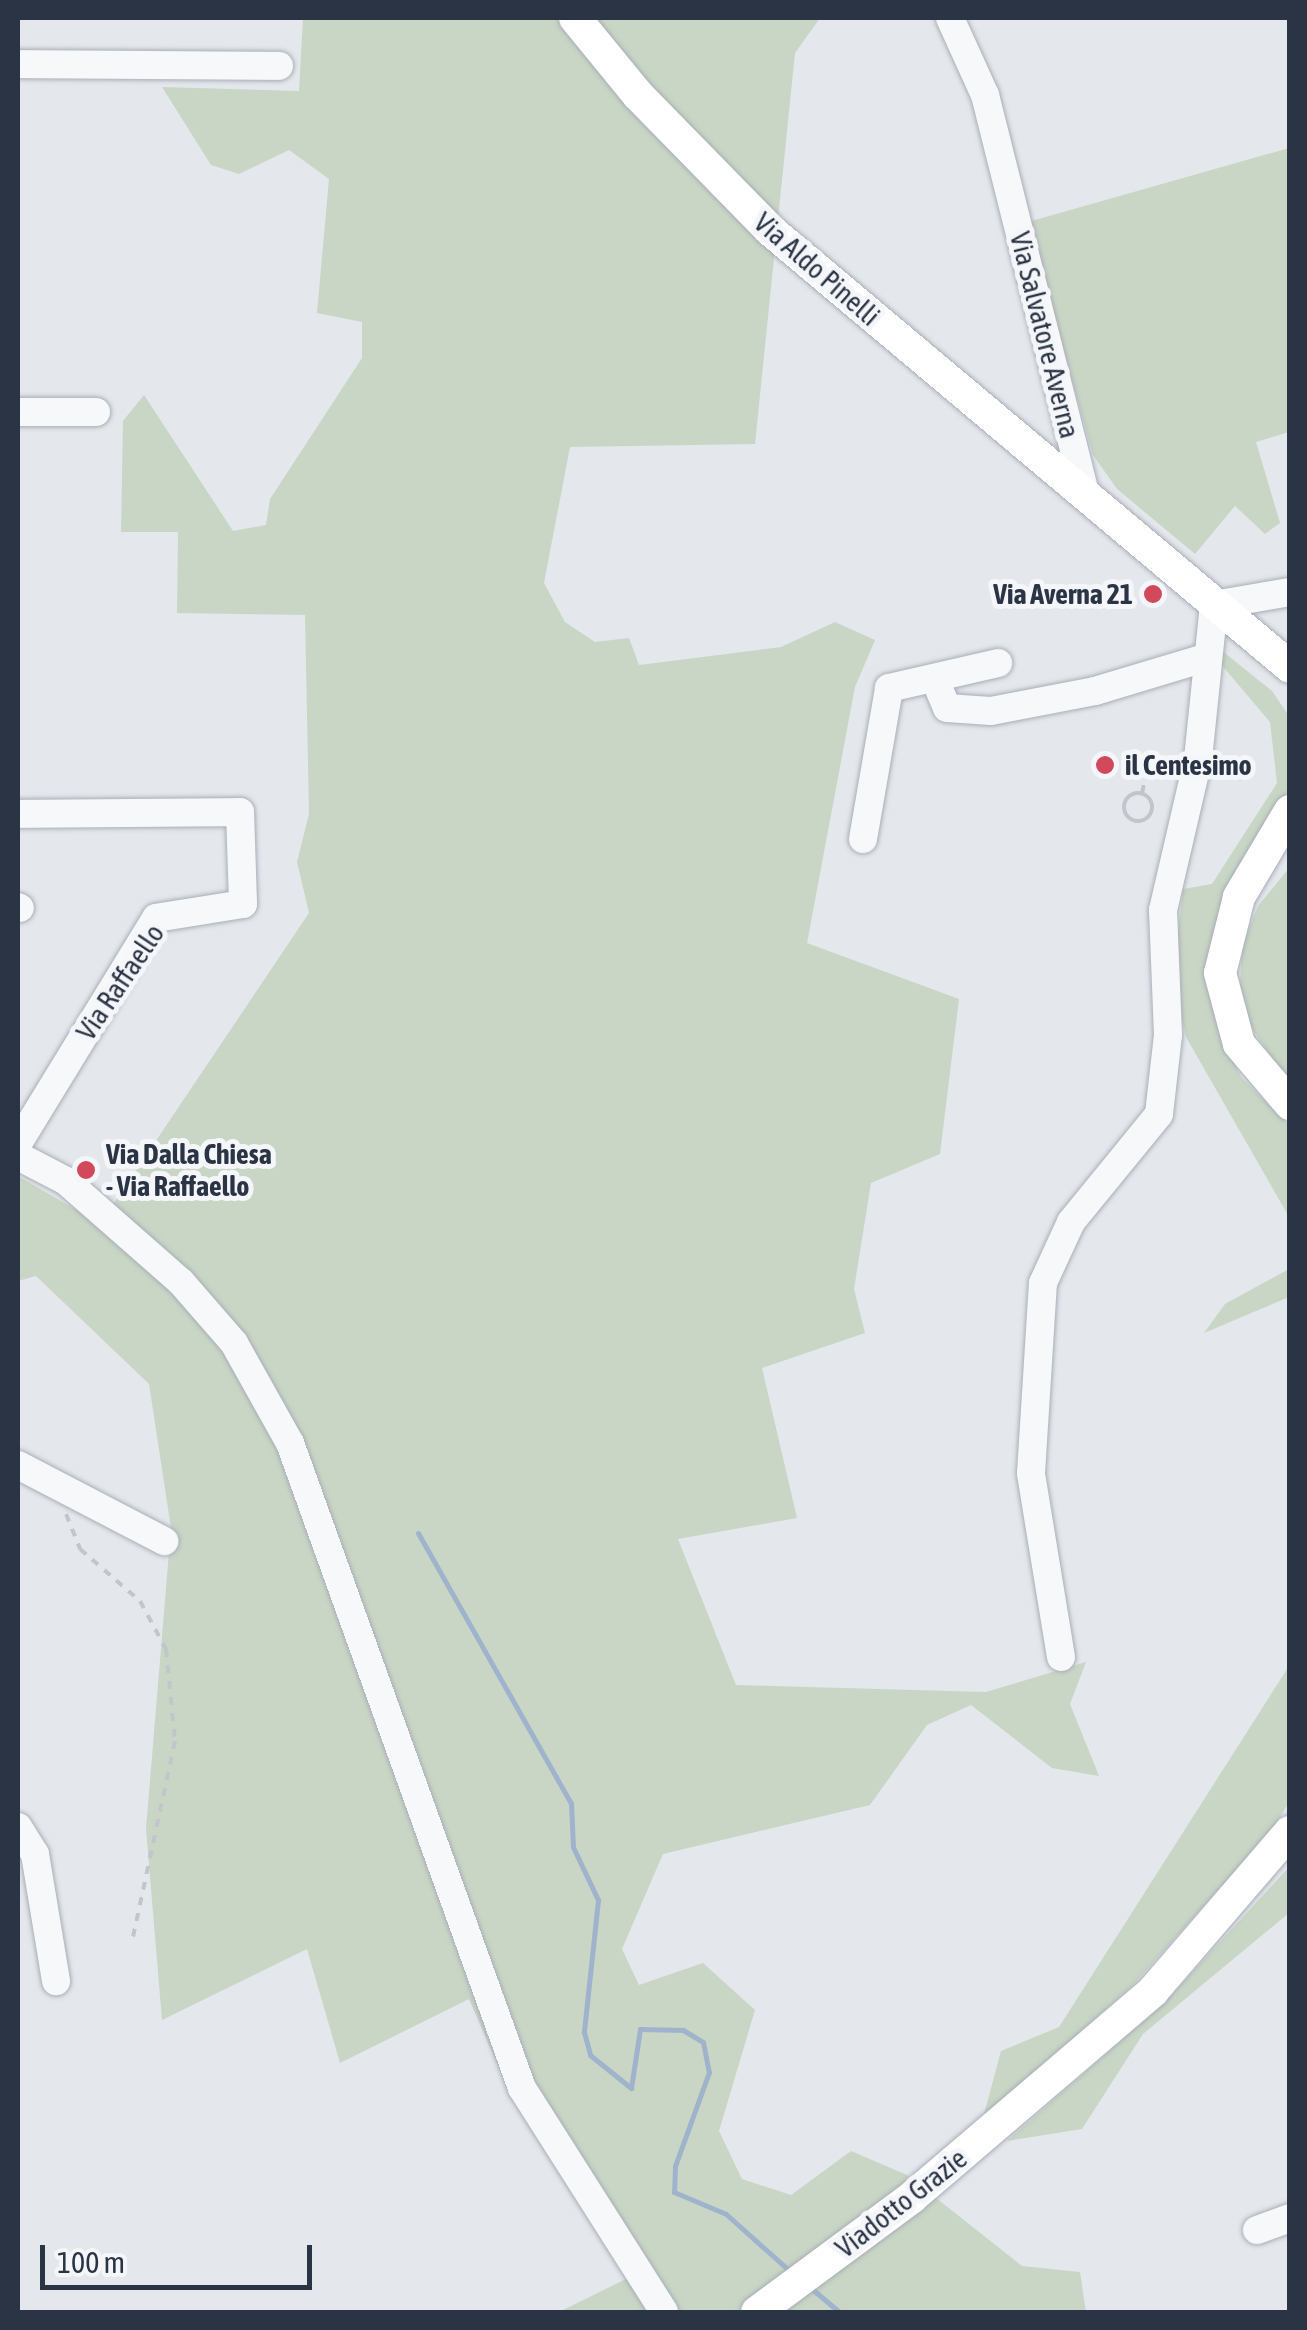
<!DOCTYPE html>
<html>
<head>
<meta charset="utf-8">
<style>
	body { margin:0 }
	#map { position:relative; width:1307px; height:2330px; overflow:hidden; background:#e4e7ec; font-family:"Asap Condensed",sans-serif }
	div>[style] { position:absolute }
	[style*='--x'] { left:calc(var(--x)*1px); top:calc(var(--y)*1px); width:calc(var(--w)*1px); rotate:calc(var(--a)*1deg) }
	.green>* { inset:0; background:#c9d6c5 }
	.stream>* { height:5px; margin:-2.5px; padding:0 2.5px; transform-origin:2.5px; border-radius:2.5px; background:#9fb4cc }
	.path>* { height:4px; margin-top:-2px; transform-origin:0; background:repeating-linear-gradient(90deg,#c2c5cb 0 8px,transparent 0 16px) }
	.path>.ring { margin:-2px; padding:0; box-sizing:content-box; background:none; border:4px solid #c2c5cb; border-radius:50% }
	.roads { filter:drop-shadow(0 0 2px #a9aeb7) drop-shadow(0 0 2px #a9aeb7) }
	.minor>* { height:28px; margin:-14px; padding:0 14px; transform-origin:14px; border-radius:14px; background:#f7f8fa }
	.major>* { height:32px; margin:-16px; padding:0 16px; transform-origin:16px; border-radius:16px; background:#fff }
	.dots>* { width:28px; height:28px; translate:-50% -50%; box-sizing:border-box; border:5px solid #f4f6f9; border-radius:50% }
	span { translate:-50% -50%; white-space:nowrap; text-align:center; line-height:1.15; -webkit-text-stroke:10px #f4f6f9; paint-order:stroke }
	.street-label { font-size:28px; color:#2b3445 }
	.poi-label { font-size:28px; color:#2b3445; font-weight:700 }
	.right { translate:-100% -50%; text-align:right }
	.left { translate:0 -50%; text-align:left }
	.frame { position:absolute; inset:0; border:20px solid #2b3445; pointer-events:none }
	.scale { position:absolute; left:40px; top:2245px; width:272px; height:45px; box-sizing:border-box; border:5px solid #2b3445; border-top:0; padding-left:12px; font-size:30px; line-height:35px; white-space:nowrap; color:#2b3445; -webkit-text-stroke:8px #f4f6f9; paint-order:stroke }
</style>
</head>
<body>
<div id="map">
	<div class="green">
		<i style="clip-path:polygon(303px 18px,820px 18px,795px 53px,755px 444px,570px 447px,544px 583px,565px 622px,595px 642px,629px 638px,639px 665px,781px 647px,835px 622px,875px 640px,855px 687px,807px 943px,959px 999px,940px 1154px,871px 1183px,854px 1289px,865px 1333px,762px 1368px,797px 1518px,678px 1539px,736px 1685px,986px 1692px,1086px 1662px,1070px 1704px,1099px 1776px,1052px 1768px,971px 1705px,927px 1725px,870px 1805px,663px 1854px,622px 1949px,639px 1985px,703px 1963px,755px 2010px,719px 2131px,742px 2179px,791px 2195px,851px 2151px,907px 2175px,1022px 2266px,1080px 2272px,1086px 2312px,559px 2312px,634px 2275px,509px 2091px,469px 1999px,340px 2063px,307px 1949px,162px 2020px,146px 1829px,171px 1528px,149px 1384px,36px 1276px,18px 1281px,18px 1176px,100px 1224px,309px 913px,297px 862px,309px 814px,305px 615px,177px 613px,178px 532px,121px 532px,123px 421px,144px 395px,233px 531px,266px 525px,270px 499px,362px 358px,362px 322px,317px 313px,329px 179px,289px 150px,239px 174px,211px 165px,162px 87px,299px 91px)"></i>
		<i style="clip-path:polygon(1289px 148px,1289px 432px,1256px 442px,1280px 523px,1265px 534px,1235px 506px,1195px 554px,1117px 489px,1093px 455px,1028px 222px)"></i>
		<i style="clip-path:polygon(1221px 650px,1272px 691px,1289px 716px,1289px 789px,1220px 910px,1208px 953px,1221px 1035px,1241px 1077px,1289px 1125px,1289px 1217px,1186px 1037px,1173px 977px,1183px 889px,1212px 884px,1277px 783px,1270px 722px,1214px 656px)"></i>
		<i style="clip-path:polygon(1289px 868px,1289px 1084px,1246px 1019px,1240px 986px,1242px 947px,1258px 906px)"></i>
		<i style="clip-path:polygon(1289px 1269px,1289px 1297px,1204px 1333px,1225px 1304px)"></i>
		<i style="clip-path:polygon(1289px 1666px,1289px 1802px,1273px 1829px,1132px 1986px,983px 2118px,1001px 2051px,1059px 2027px)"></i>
		<i style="clip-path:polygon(1289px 1867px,1289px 1913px,1143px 2034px,1082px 2129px,1007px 2141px,1164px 2003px)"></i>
	</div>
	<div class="stream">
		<i style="--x:418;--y:1533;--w:310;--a:60.5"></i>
		<i style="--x:571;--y:1803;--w:44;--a:87.4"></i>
		<i style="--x:573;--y:1847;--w:59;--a:64.7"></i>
		<i style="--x:598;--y:1900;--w:133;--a:96.1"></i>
		<i style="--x:584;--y:2032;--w:24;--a:75"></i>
		<i style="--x:590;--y:2055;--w:53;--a:38.8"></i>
		<i style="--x:631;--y:2088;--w:60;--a:-81.3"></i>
		<i style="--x:640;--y:2029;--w:43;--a:1.3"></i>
		<i style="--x:683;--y:2030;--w:23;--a:31"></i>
		<i style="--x:703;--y:2042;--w:31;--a:79"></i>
		<i style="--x:709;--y:2072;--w:100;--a:109.9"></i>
		<i style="--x:675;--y:2166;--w:26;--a:92"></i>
		<i style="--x:674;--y:2192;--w:56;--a:22.9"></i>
		<i style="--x:726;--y:2214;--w:89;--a:41.8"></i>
		<i style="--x:812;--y:2289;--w:35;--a:40"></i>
	</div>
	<div class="path">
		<i class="ring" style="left:1124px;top:793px;width:24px;height:24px"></i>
		<i style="--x:1142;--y:793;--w:40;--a:-77"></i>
		<i style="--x:66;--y:1514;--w:38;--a:68"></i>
		<i style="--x:80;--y:1549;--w:79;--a:40.9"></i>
		<i style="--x:140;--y:1601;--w:55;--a:61.6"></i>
		<i style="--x:166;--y:1649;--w:92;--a:84.4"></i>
		<i style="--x:175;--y:1741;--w:200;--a:102.1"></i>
	</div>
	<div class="roads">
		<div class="minor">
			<i style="--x:950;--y:18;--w:85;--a:65.6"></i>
			<i style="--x:985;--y:95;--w:410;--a:75.9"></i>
			<i style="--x:18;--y:64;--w:261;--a:0.4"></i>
			<i style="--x:18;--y:412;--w:78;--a:0"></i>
			<i style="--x:936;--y:682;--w:28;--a:67"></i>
			<i style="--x:947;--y:708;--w:44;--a:3.9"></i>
			<i style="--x:991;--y:711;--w:106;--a:-10.9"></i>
			<i style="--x:1095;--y:691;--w:115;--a:-16.7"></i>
			<i style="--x:18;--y:814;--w:222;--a:-0.5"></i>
			<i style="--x:240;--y:812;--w:92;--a:88.1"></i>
			<i style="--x:243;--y:904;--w:88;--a:170.9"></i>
			<i style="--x:156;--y:918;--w:264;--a:121.5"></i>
			<i style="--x:863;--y:839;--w:153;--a:-80.2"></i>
			<i style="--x:889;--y:688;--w:112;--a:-12.9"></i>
			<i style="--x:18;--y:907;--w:2;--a:27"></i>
			<i style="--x:18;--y:1156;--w:54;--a:27.5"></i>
			<i style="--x:66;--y:1181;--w:153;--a:41.3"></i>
			<i style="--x:181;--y:1282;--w:81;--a:49"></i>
			<i style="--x:234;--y:1343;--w:115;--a:60.8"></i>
			<i style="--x:290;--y:1443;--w:685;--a:70.22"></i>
			<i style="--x:522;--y:2088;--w:265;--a:57.6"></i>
			<i style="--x:18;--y:1465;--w:165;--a:27.5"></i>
			<i style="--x:1061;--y:1657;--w:186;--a:-99.3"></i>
			<i style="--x:1031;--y:1473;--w:190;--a:-86.4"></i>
			<i style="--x:1043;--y:1283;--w:67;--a:-65.3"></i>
			<i style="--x:1071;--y:1222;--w:139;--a:-50.8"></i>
			<i style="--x:1159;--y:1114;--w:80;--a:-83.5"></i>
			<i style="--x:1168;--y:1035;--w:125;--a:-92.3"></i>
			<i style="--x:1163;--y:910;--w:155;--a:-76.9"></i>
			<i style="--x:1198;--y:759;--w:155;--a:-84.1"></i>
			<i style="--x:1214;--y:605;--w:77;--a:-9.7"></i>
			<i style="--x:18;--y:1827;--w:32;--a:58"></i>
			<i style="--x:35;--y:1854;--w:129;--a:80.6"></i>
			<i style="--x:1257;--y:2230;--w:35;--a:-20"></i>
		</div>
		<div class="major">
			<i style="--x:575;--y:18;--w:99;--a:50.7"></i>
			<i style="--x:638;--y:95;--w:189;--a:45.6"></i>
			<i style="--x:770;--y:230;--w:679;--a:40.04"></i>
			<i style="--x:1290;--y:811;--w:100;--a:120.7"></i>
			<i style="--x:1239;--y:897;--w:78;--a:104"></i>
			<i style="--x:1220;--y:973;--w:73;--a:75"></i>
			<i style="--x:1239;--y:1044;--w:79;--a:49.6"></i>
			<i style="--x:757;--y:2312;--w:192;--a:-36.5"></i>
			<i style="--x:911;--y:2198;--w:318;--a:-40.5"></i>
			<i style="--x:1153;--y:1991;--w:210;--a:-49.3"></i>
		</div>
	</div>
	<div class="dots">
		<i style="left:1153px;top:594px;background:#d1495b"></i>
		<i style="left:1105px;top:765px;background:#d1495b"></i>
		<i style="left:86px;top:1170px;background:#d1495b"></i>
	</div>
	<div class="street-label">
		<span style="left:817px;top:269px;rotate:41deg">Via Aldo Pinelli</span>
		<span style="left:1045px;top:335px;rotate:76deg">Via Salvatore Averna</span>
		<span style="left:120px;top:982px;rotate:-56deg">Via Raffaello</span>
		<span style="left:901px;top:2203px;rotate:-38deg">Viadotto Grazie</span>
	</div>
	<div class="poi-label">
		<span class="right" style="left:1133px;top:594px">Via Averna 21</span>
		<span class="left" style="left:1125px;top:765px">il Centesimo</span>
		<span class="left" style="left:106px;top:1170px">Via Dalla Chiesa<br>- Via Raffaello</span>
	</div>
	<div class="frame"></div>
	<div class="scale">100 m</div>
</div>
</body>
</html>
